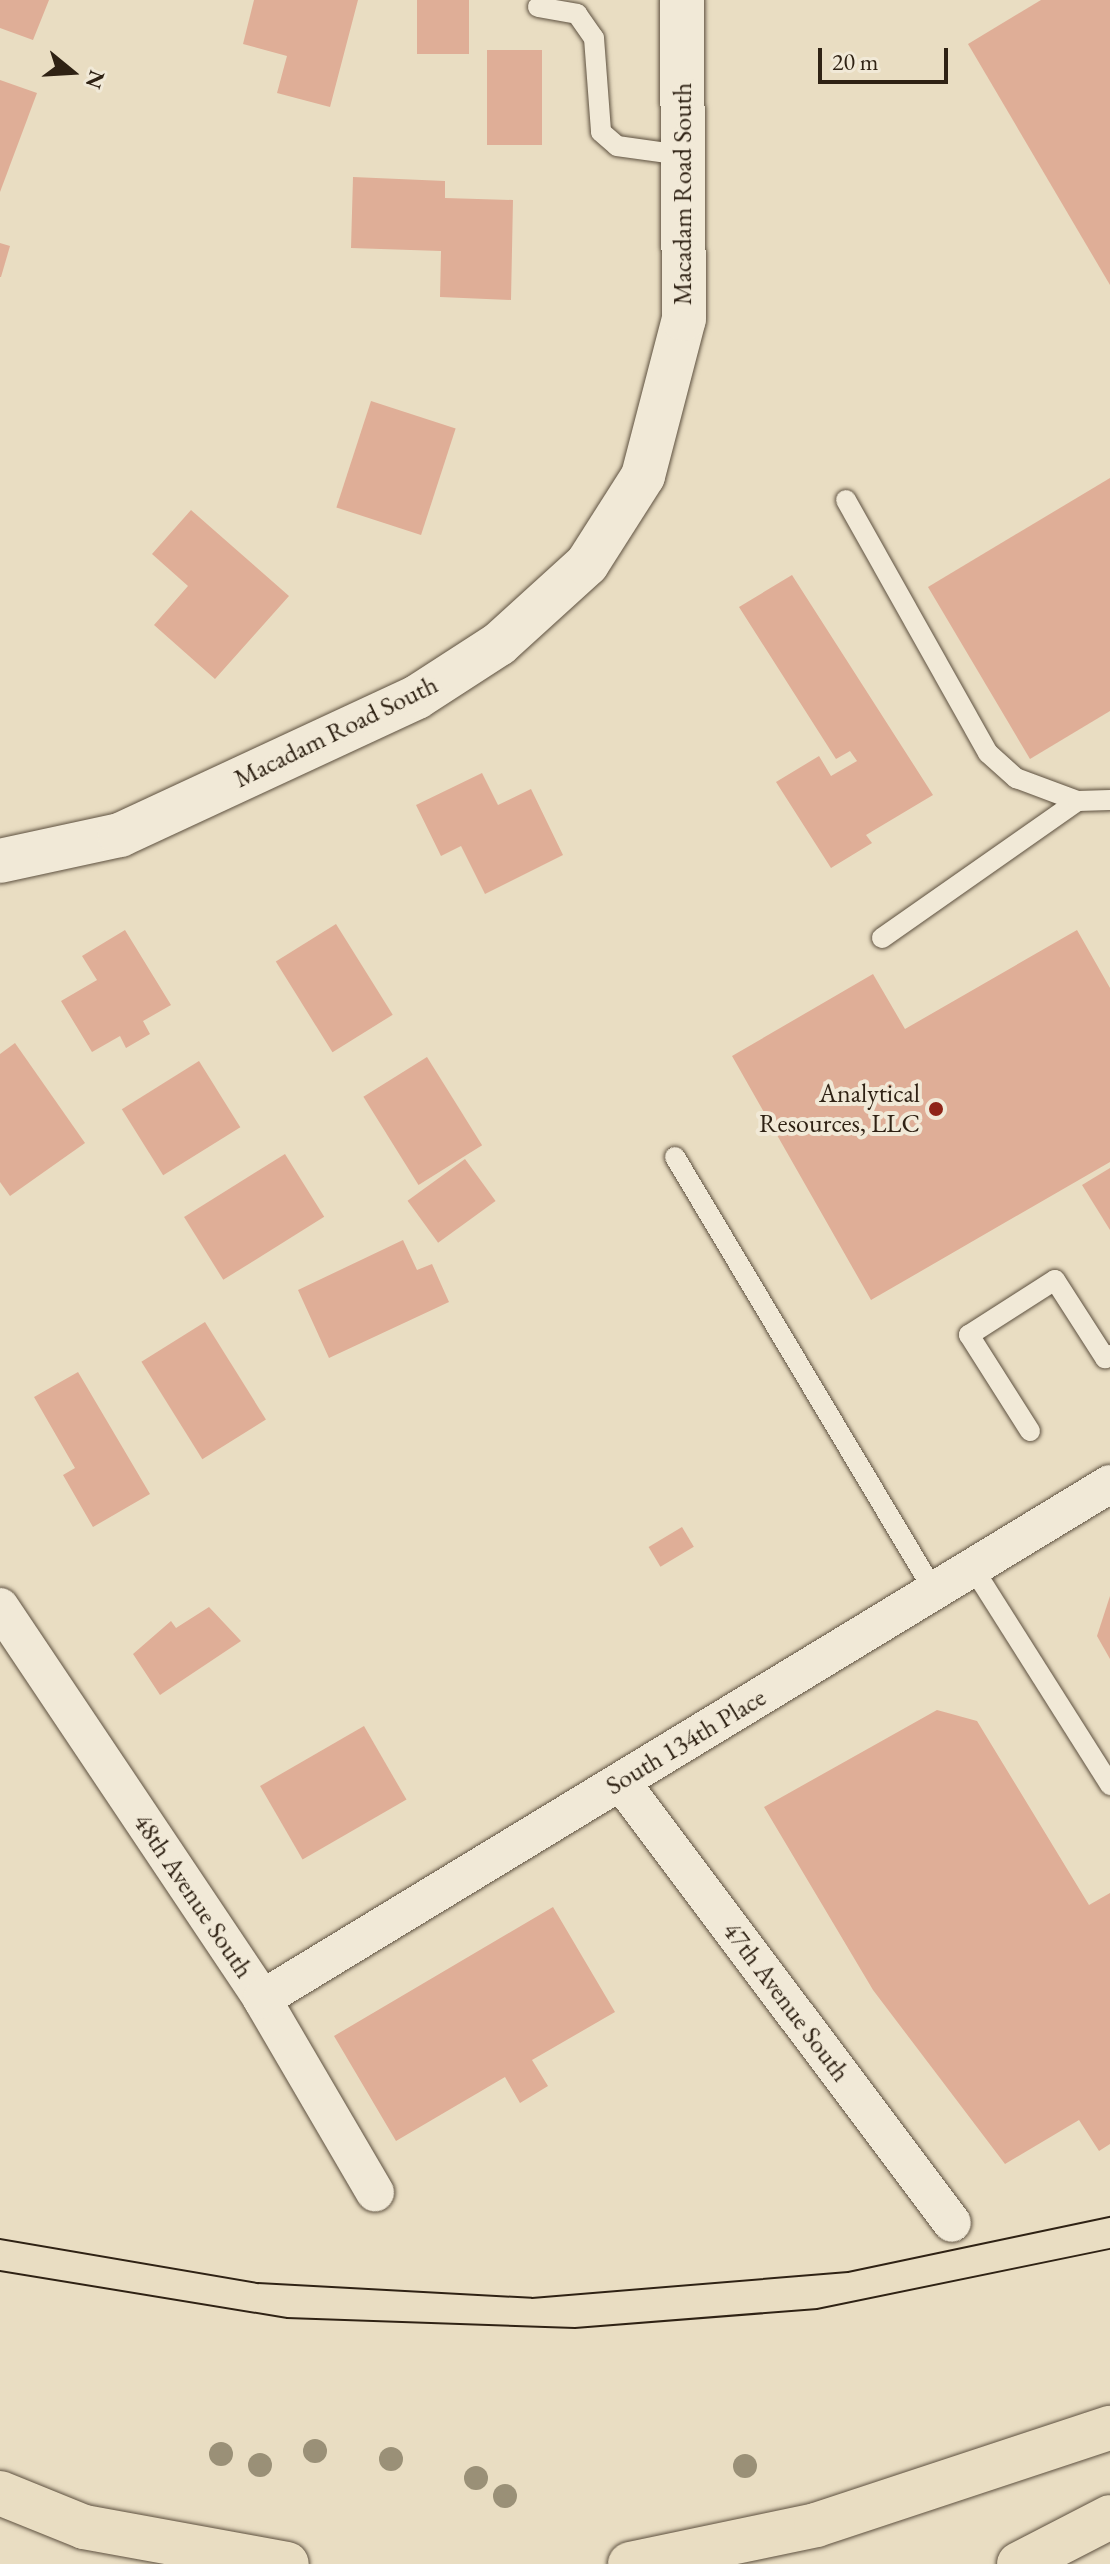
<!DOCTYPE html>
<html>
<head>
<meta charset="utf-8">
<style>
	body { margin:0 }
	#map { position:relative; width:1110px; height:2564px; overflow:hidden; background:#e9ddc2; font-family:"EB Garamond",serif }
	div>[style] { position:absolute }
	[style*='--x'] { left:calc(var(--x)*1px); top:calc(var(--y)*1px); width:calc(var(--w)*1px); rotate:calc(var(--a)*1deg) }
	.building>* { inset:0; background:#dfae97; transform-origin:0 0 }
	.roads { filter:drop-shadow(0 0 2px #5e5140) drop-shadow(0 0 2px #5e5140) }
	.service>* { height:20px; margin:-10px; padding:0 10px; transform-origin:10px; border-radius:10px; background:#f1e9d7 }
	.minor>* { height:38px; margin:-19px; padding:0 19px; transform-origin:19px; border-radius:19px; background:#f1e9d7 }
	.tertiary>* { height:44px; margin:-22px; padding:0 22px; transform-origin:22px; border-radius:22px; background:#f1e9d7 }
	.motorway>* { height:44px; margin:-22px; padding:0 22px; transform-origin:22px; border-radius:22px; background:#e9ddc2 }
	.tram>* { height:2px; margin:-1px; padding:0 1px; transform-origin:1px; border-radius:1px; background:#2f2214 }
	.trees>* { width:24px; height:24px; margin:-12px; border-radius:50%; background:#9a9077 }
	.dots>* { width:22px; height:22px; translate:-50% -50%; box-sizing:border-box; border:4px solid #f1e9d7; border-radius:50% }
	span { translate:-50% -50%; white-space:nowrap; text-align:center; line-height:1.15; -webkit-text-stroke:8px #f1e9d7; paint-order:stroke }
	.street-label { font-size:26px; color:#2f2214 }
	.poi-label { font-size:26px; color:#2f2214 }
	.right { translate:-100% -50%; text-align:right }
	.north { position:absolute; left:32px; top:32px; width:80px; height:80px; -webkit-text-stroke:6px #f1e9d7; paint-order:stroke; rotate:108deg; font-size:22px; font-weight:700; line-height:32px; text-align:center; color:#2f2214 }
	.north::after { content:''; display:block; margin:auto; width:28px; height:36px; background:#2f2214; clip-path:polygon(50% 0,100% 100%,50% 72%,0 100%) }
	.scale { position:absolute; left:818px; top:48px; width:130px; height:36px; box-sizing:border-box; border:4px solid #2f2214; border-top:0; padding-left:10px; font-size:24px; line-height:28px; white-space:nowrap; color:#2f2214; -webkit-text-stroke:6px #f1e9d7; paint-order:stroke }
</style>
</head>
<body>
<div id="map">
	<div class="building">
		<i style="clip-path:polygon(0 0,49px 0,33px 40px,0 28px)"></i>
		<i style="clip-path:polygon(254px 0,358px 0,330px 107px,277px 93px,287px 56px,243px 44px)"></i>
		<i style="left:417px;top:0;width:52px;height:54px"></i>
		<i style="clip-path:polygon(1041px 0,1110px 0,1110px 285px,968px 44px)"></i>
		<i style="left:487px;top:50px;width:55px;height:95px"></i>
		<i style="clip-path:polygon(0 80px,37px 93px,0 192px)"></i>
		<i style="clip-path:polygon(353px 177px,445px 181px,445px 198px,513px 200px,511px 300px,440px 297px,441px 251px,351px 248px)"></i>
		<i style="clip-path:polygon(0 243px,10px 246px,1px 277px,0 277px)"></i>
		<i style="left:371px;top:401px;width:89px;height:112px;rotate:18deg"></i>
		<i style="clip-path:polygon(1110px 478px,1110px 711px,1030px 759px,928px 587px)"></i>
		<i style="clip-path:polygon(191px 510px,289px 596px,215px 679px,154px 625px,188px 586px,152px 554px)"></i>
		<i style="clip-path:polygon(792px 575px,933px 795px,866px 835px,872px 843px,831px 868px,776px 782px,819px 756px,831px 776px,857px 761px,850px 751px,836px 759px,739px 607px)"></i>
		<i style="clip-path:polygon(482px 773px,498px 805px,531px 789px,563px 855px,485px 894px,461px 846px,441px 856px,416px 805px)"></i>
		<i style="left:336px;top:924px;width:107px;height:71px;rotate:58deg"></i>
		<i style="clip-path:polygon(125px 930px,171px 1005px,143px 1021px,150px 1034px,126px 1048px,120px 1036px,92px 1052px,61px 1001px,97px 980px,82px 956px)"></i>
		<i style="clip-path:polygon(1077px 930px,1110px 988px,1110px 1162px,871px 1300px,732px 1056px,873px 974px,905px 1029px)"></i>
		<i style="clip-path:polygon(15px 1043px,85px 1143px,10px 1196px,0 1182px,0 1054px)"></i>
		<i style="left:427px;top:1057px;width:104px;height:75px;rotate:58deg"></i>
		<i style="left:199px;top:1061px;width:78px;height:91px;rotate:58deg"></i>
		<i style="left:285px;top:1154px;width:74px;height:119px;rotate:58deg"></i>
		<i style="left:465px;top:1159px;width:52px;height:71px;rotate:54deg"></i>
		<i style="clip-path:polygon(1110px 1168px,1110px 1230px,1082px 1185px)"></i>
		<i style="clip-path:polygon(403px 1240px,417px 1270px,432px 1264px,449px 1302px,329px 1358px,298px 1290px)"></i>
		<i style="left:205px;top:1322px;width:115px;height:75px;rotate:58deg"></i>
		<i style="clip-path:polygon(78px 1372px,150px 1494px,93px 1527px,63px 1475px,75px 1468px,34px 1397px)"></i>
		<i style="left:682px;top:1527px;width:23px;height:39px;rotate:59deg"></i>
		<i style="clip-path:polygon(1110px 1596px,1110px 1659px,1097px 1636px)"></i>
		<i style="clip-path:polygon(209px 1607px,241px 1641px,160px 1695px,133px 1654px,171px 1621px,176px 1628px)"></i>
		<i style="clip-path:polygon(937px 1710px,977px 1721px,1089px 1905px,1110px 1893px,1110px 2144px,1099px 2151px,1079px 2120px,1005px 2164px,873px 1990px,764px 1807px)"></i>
		<i style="left:364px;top:1726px;width:85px;height:120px;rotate:60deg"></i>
		<i style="clip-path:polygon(553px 1907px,615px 2012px,532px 2060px,548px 2086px,520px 2103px,505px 2077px,396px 2141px,334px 2036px)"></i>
	</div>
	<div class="roads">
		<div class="service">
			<i style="--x:538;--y:7;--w:40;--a:10"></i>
			<i style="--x:577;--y:14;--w:29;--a:55"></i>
			<i style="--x:594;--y:38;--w:94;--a:85.7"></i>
			<i style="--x:601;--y:132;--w:21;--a:41"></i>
			<i style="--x:617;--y:146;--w:66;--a:7.9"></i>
			<i style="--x:846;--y:500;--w:290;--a:60.7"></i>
			<i style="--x:988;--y:753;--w:38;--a:42"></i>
			<i style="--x:1016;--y:778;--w:66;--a:20.4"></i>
			<i style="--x:882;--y:938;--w:239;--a:-35"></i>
			<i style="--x:1078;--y:801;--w:32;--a:-2"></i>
			<i style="--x:675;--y:1157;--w:505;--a:59.17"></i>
			<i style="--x:1030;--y:1431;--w:114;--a:-122.4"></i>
			<i style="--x:969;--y:1335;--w:102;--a:-32.6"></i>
			<i style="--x:1055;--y:1280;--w:93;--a:57.3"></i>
			<i style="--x:1105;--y:1358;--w:6;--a:-31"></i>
			<i style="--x:973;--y:1568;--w:257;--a:57.7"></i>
		</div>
		<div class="minor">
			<i style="--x:0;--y:1607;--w:471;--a:56.2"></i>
			<i style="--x:262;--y:1999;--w:224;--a:59.7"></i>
			<i style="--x:621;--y:1782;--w:551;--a:53.11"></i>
			<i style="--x:262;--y:1999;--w:992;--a:-31.27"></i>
		</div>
		<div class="tertiary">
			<i style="--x:0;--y:861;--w:123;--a:-12.2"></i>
			<i style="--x:120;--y:835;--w:327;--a:-24.9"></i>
			<i style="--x:417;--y:697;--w:98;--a:-32.9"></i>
			<i style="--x:499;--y:644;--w:119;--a:-42.3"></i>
			<i style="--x:587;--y:564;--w:104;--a:-57.5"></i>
			<i style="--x:643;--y:476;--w:162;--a:-75.4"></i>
			<i style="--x:684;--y:319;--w:319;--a:-90.4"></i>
		</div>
		<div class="motorway">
			<i style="--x:0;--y:2493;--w:91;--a:22"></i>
			<i style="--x:84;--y:2527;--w:206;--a:10.3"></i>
			<i style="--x:630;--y:2564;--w:190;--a:-11.8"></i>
			<i style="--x:816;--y:2525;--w:310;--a:-18.3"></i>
			<i style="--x:1019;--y:2564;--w:102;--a:-27.3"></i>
		</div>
	</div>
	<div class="tram">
		<i style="--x:0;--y:2239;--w:262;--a:9.7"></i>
		<i style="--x:258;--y:2283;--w:274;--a:3.1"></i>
		<i style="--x:532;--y:2298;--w:317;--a:-4.7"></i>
		<i style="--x:848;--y:2272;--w:268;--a:-11.9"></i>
		<i style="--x:0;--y:2271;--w:291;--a:9.3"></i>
		<i style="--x:287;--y:2318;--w:288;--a:2"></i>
		<i style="--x:575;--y:2328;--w:243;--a:-4.5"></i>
		<i style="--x:817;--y:2309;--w:299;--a:-11.6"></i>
	</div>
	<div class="trees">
		<i style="left:315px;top:2451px"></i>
		<i style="left:221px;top:2454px"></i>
		<i style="left:391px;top:2459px"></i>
		<i style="left:260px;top:2465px"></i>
		<i style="left:745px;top:2466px"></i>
		<i style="left:476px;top:2478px"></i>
		<i style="left:505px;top:2496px"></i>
	</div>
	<div class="dots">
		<i style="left:936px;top:1109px;background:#8f2418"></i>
	</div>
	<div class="street-label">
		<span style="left:683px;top:194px;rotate:-90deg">Macadam Road South</span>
		<span style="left:336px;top:732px;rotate:-26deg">Macadam Road South</span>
		<span style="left:686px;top:1742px;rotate:-31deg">South 134th Place</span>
		<span style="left:193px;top:1896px;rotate:56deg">48th Avenue South</span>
		<span style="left:786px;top:2002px;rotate:53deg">47th Avenue South</span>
	</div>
	<div class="poi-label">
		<span class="right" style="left:920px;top:1109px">Analytical<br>Resources, LLC</span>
	</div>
	<div class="north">N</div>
	<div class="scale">20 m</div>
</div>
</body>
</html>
